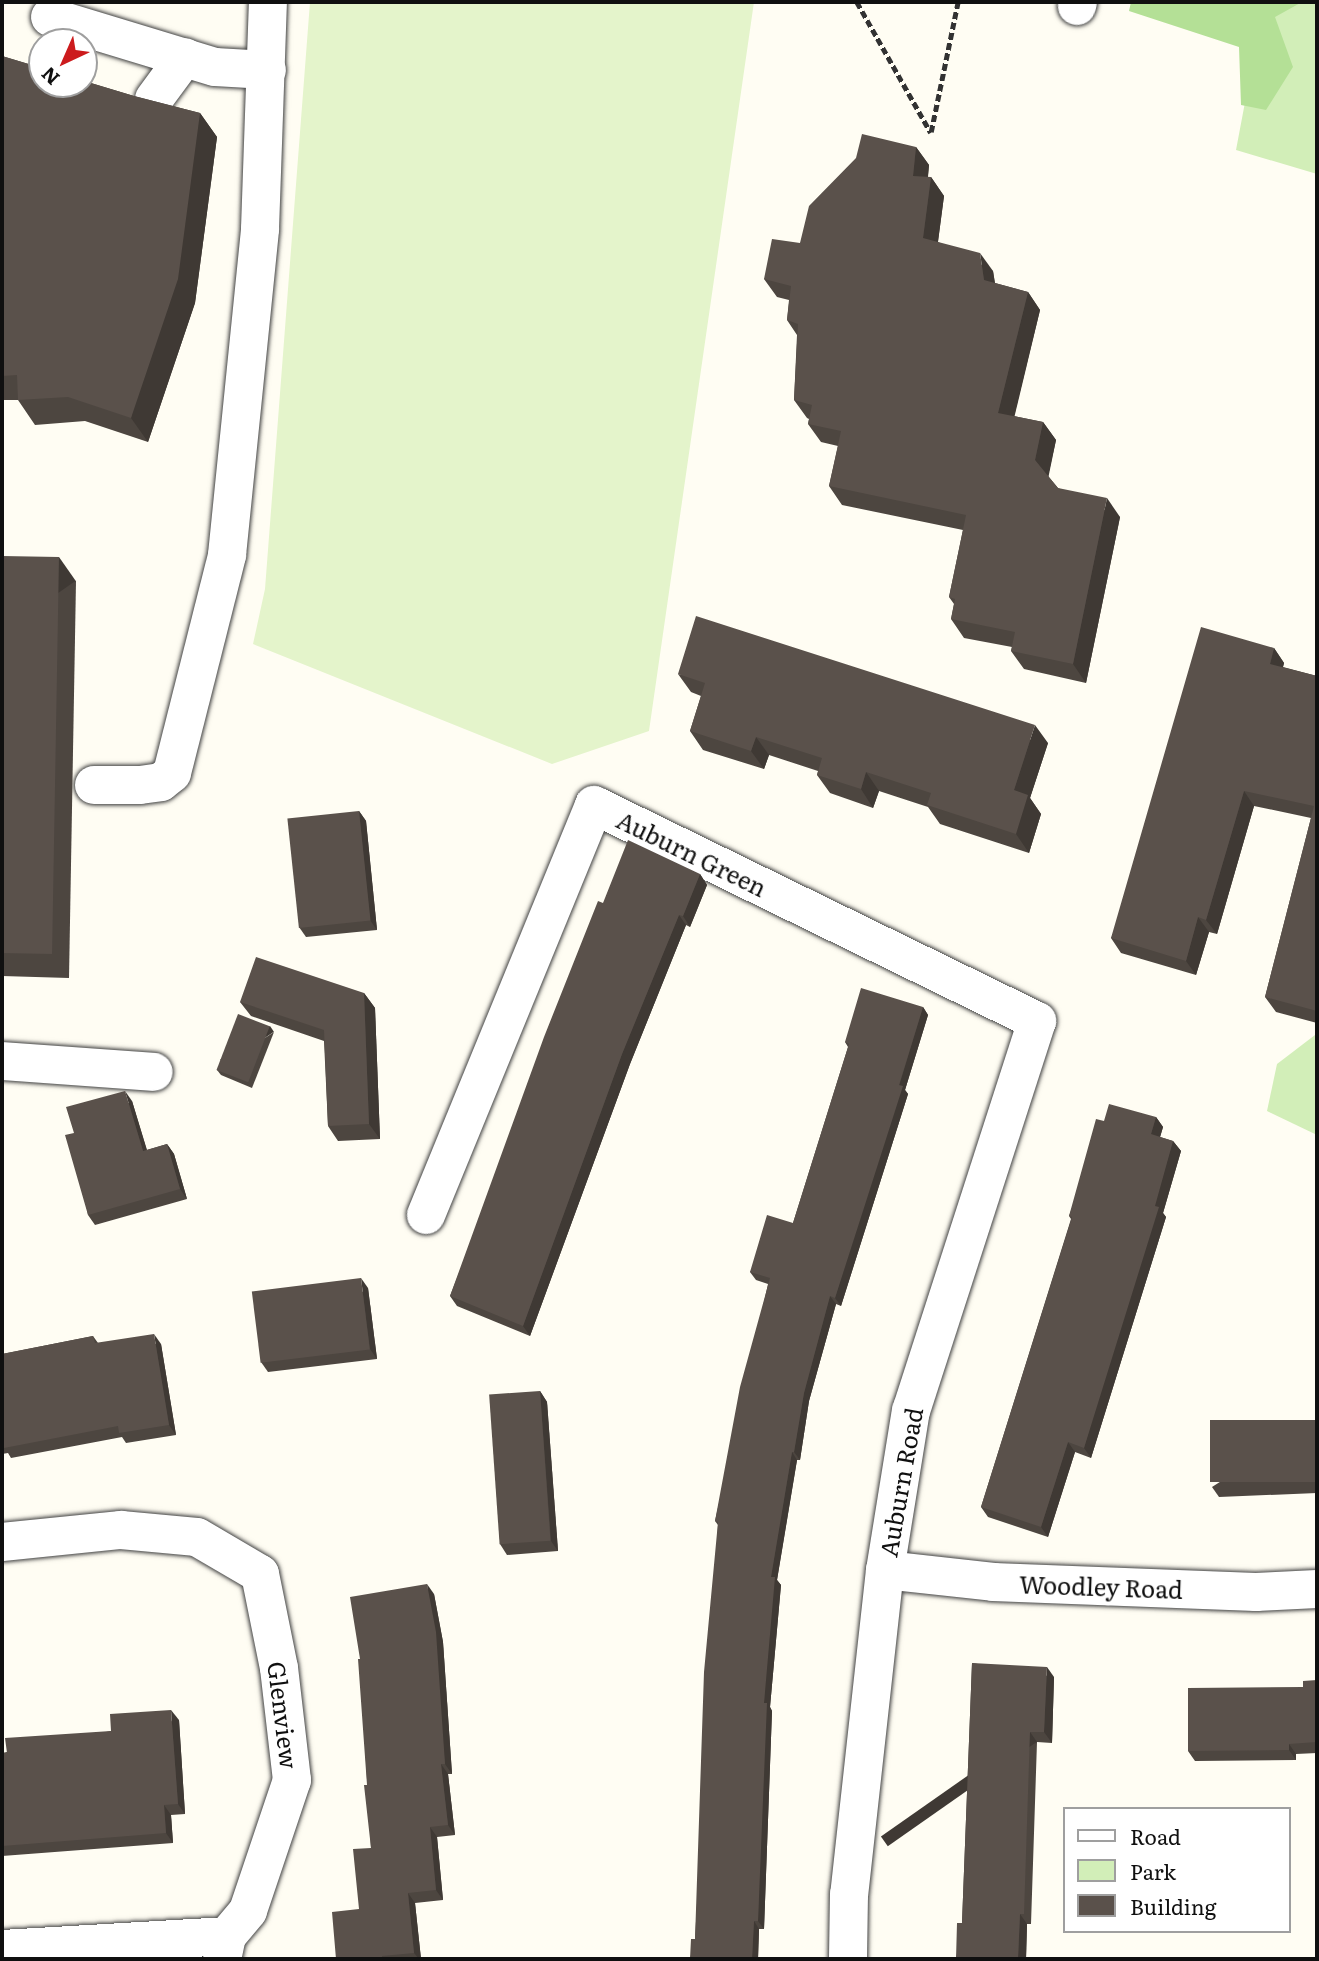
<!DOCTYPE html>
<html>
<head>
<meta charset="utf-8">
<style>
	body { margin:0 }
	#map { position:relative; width:1319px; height:1961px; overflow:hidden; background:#fffdf3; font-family:Literata,serif }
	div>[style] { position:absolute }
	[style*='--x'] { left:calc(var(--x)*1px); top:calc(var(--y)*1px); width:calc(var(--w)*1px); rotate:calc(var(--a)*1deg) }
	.green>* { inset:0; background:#d2eeb8 }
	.forest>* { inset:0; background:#b4e096 }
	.pitch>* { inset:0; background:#e4f4cb }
	.path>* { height:4.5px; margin-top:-2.25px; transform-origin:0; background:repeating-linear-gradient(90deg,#323232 0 7px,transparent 0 10.5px) }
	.roads { filter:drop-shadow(0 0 2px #434343) drop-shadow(0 0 2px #434343) }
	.minor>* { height:38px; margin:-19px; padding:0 19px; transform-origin:19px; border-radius:19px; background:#fff }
	.wall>* { inset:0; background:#4d4640 }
	.shaded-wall>* { inset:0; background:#3f3934; transform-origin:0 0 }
	.building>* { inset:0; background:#5a514b; transform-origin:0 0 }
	span { translate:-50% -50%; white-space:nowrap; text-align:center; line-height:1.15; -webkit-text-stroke:7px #fff; paint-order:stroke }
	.street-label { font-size:24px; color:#101010 }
	.frame { position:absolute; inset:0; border:4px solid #101010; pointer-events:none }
	.legend { position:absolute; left:1063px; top:1807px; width:228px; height:126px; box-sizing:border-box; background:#fff; border:2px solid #9f9f9f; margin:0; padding:9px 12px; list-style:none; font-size:21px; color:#101010 }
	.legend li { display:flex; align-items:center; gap:14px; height:35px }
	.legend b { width:35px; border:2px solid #9f9f9f }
	.north { position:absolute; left:28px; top:28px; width:70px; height:70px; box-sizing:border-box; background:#fff; border:2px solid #9f9f9f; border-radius:50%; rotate:224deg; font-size:19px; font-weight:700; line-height:28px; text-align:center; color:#101010 }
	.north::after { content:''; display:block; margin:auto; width:24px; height:32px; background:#cc1b1d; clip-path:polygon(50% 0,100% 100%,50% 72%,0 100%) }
</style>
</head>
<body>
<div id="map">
	<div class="green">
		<i style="clip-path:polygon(1153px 2px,1317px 2px,1317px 174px,1236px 150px,1259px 28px)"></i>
		<i style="clip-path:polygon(1315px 1035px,1317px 1035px,1317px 1135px,1267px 1111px,1277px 1064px)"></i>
	</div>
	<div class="forest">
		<i style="clip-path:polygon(1131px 2px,1302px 2px,1275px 17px,1293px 67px,1266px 110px,1241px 105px,1239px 47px,1129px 11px)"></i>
	</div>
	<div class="pitch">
		<i style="clip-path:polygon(310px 2px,754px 2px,649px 731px,552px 764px,253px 644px,265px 589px)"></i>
	</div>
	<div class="path">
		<i style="--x:857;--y:2;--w:150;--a:60.5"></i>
		<i style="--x:931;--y:132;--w:133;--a:-78.3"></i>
	</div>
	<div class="roads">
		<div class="minor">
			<i style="--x:1077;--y:6;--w:4;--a:-76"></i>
			<i style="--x:50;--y:17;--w:172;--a:16.9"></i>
			<i style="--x:215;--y:67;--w:52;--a:3.3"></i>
			<i style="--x:154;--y:99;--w:52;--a:-53.6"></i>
			<i style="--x:94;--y:785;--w:46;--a:0"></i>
			<i style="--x:140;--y:785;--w:21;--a:-8"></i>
			<i style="--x:161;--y:782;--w:14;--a:-39"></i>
			<i style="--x:172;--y:773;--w:225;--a:-75.8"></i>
			<i style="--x:227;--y:555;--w:328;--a:-84.2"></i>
			<i style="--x:260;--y:229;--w:227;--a:-88"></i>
			<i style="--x:2;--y:1061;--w:152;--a:4.1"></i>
			<i style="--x:426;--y:1215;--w:443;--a:-67.7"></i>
			<i style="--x:594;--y:805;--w:493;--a:26"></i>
			<i style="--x:1037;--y:1021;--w:409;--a:107.9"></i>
			<i style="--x:911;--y:1410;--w:162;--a:99.2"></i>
			<i style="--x:885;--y:1570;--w:326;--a:96.3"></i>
			<i style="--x:849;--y:1894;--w:65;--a:90.9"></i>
			<i style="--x:2;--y:1542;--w:120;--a:-5.8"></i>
			<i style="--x:121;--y:1530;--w:76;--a:5.3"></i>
			<i style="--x:197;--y:1537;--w:73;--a:30.4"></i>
			<i style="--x:260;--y:1574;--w:96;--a:78.6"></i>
			<i style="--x:279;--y:1668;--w:113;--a:83.4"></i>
			<i style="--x:292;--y:1780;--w:138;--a:108.6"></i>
			<i style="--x:248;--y:1911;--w:33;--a:130"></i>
			<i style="--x:227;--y:1936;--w:24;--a:102"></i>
			<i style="--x:885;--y:1570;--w:109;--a:6.3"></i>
			<i style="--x:993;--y:1582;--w:263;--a:2.2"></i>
			<i style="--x:1256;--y:1592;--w:61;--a:-2.8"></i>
			<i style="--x:2;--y:1949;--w:225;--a:-3.3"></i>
		</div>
	</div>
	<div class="wall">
		<i style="clip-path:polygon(2px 56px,134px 96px,200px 113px,217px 137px,195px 303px,148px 442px,85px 421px,35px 425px,18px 400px,2px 400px)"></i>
		<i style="clip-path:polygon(916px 147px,929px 165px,928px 177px,931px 177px,944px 196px,938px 242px,993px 271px,995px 283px,1028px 292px,1040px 310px,1014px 416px,1043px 422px,1056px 440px,1048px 476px,1058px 488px,1120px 517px,1086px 683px,1024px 669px,1011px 651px,1012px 647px,964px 638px,951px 619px,954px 604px,949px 597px,963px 530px,842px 505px,829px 486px,838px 446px,821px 442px,808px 424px,809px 419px,807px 418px,794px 400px,797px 335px,787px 320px,789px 300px,777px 297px,764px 279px,800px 243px)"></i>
		<i style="clip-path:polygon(2px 556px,76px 581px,69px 978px,2px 976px)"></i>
		<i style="clip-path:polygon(1274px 648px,1284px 663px,1283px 667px,1317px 676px,1317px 1023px,1276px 1012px,1265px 997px,1311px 818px,1254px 806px,1217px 934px,1209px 932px,1196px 975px,1121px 953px,1111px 938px)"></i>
		<i style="clip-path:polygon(678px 674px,1048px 743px,1030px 798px,1041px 814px,1029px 853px,940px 824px,928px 807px,879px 791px,873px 808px,830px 793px,817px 775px,818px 771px,769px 755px,764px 769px,703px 750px,690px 731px,701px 696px,691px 692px)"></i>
		<i style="clip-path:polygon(359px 811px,366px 821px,377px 930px,306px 937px,299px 927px)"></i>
		<i style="clip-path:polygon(700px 874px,707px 885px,690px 927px,686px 925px,630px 1064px,530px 1336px,457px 1306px,450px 1296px,603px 903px)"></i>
		<i style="clip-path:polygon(364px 993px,375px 1008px,380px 1139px,338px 1141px,328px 1126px,324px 1041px,251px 1016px,240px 1002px)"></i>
		<i style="clip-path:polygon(923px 1007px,928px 1015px,905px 1090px,908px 1094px,841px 1306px,836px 1304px,809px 1401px,800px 1460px,797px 1460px,777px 1580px,781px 1585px,770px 1707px,772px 1711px,764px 1929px,759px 1929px,758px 1959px,690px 1959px,695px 1939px,718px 1525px,715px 1521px,768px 1284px,756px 1280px,750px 1272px,793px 1223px,848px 1047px,845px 1042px)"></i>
		<i style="clip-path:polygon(274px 1032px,252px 1088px,221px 1075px,217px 1070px)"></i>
		<i style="clip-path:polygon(132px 1101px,147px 1150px,167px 1144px,174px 1154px,187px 1199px,95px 1225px,88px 1215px,74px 1133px)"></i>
		<i style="clip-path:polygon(1156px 1117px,1163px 1127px,1160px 1137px,1173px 1141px,1181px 1151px,1163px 1213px,1166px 1217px,1091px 1458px,1075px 1452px,1048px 1537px,988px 1517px,981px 1507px,1071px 1219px,1069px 1216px,1104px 1121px)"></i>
		<i style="clip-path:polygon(368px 1288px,377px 1359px,268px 1372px,261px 1362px)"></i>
		<i style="clip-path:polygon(93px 1336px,98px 1343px,161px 1344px,176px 1435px,126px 1443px,122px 1437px,11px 1458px,8px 1453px,2px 1454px,2px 1354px)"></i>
		<i style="clip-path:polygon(540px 1391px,547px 1402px,558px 1551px,507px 1555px,500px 1544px)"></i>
		<i style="clip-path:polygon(1317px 1420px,1317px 1493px,1219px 1497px,1212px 1487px)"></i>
		<i style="clip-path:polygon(434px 1594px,443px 1642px,452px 1774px,448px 1774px,455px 1835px,437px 1837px,443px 1900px,415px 1903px,421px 1959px,336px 1959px,359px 1909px,371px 1848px,360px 1659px)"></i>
		<i style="clip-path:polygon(972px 1663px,1054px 1677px,1052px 1743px,1037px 1742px,1031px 1924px,1027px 1924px,1026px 1959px,956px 1959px,962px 1923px)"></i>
		<i style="clip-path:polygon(1317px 1680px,1317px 1753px,1296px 1754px,1296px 1760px,1195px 1761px,1188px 1751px)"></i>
		<i style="clip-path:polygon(179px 1720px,185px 1814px,171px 1815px,173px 1843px,2px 1856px,2px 1753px,111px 1731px)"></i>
	</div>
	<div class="shaded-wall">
		<i style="clip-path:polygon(200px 113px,217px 137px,195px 303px,148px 442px,131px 418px)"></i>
		<i style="clip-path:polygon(916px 147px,929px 165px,926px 194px,913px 176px)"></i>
		<i style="clip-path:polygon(931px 177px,944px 196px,936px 256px,923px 238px)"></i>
		<i style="clip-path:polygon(980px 253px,993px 271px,997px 298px,984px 280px)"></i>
		<i style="clip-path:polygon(1028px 292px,1040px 310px,1011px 431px,998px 413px)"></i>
		<i style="clip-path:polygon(1043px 422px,1056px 440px,1048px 479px,1035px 460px)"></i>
		<i style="clip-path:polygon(1107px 498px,1120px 517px,1086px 683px,1073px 664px)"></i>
		<i style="left:59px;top:557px;width:29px;height:397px;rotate:55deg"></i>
		<i style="clip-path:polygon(1274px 648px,1284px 663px,1280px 678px,1270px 664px)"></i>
		<i style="clip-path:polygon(1035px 725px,1048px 743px,1030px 798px,1041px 814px,1029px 853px,1016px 834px,1014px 790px)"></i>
		<i style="clip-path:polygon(756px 737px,769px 755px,764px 769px,751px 751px)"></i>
		<i style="clip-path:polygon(866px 772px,879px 791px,873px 808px,861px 789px)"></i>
		<i style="clip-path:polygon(1244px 791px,1254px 806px,1217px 934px,1206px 920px)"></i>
		<i style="clip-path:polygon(359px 811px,366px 821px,377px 930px,370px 920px)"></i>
		<i style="clip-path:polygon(700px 874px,707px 885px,690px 927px,683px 916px)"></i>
		<i style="clip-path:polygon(679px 915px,686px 925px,630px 1064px,530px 1336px,523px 1326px,622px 1054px)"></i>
		<i style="clip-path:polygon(1198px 917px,1209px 932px,1196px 975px,1186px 961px)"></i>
		<i style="clip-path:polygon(364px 993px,375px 1008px,380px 1139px,369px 1124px)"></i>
		<i style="clip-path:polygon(923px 1007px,928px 1015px,905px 1090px,908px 1094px,841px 1306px,835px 1298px)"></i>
		<i style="left:270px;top:1026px;width:7px;height:60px;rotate:56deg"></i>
		<i style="clip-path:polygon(125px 1091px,132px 1101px,150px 1161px,143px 1151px)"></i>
		<i style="clip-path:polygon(1156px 1117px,1163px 1127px,1158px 1144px,1151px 1134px)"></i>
		<i style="clip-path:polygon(1173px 1141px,1181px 1151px,1163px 1213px,1166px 1217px,1091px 1458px,1084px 1448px)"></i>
		<i style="clip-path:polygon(167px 1144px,174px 1154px,187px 1199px,180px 1189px)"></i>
		<i style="clip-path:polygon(361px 1278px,368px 1288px,377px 1359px,370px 1349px)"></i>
		<i style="clip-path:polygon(830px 1296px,836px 1304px,809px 1401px,800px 1460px,794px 1452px,804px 1393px)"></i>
		<i style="clip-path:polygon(154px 1334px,161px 1344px,176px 1435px,169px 1425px)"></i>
		<i style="clip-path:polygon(540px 1391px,547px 1402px,558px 1551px,551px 1541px)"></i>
		<i style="clip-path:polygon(1068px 1442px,1075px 1452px,1048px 1537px,1041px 1527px)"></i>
		<i style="clip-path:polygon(792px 1452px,797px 1460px,777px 1580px,781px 1585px,770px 1707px,772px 1711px,764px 1929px,758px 1921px,764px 1703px,771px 1577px)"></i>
		<i style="clip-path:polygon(427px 1584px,434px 1594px,443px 1642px,452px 1774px,445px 1764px)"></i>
		<i style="clip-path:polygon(1047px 1667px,1054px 1677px,1052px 1743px,1044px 1732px)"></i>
		<i style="clip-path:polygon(171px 1710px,179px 1720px,185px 1814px,178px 1804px)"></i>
		<i style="left:1030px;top:1732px;width:12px;height:182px;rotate:55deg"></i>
		<i style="clip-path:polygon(1289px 1744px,1296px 1754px,1296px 1760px,1289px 1750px)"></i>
		<i style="clip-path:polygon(441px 1764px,448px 1774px,455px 1835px,448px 1825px)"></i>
		<i style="clip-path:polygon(164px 1805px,171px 1815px,173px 1843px,166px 1833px)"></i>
		<i style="clip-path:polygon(430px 1827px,437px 1837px,443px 1900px,436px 1890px)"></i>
		<i style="clip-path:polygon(408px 1893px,415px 1903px,421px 1959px,419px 1959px,414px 1953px)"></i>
		<i style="clip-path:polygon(1020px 1914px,1027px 1924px,1026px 1959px,1018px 1959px)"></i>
		<i style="clip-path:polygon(754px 1921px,759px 1929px,758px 1959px,752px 1959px)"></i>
	</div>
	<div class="building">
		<i style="clip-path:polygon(2px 56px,42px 68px,42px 84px,84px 84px,84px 81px,134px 96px,200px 113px,178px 279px,131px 418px,68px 397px,18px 400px,17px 375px,2px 376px)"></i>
		<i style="clip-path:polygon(862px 134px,916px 147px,913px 176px,931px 177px,923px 238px,980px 253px,984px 280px,1028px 292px,998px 413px,1043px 422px,1035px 460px,1058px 488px,1107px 498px,1073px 664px,1011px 651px,1015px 632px,951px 619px,955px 599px,949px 597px,966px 515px,829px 486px,841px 431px,808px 424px,812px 405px,794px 400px,798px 324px,787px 320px,791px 286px,764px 279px,772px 239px,800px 243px,809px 206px,856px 158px)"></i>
		<i style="left:2px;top:556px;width:57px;height:397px;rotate:1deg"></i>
		<i style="clip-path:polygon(696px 616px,1035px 725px,1014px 790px,1028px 795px,1016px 834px,927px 805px,931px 793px,866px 772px,861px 789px,817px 775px,822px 758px,756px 737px,751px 751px,690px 731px,705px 683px,678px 674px)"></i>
		<i style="clip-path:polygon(1201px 627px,1274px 648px,1270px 664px,1317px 676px,1317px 1011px,1265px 997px,1314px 806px,1244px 791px,1206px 920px,1198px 917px,1186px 961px,1111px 938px)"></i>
		<i style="left:359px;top:811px;width:110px;height:72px;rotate:84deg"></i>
		<i style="clip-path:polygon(628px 840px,700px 874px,683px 916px,679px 915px,622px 1054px,523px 1326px,450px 1296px,544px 1037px,598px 901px,603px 903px)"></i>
		<i style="clip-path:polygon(256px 957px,364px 993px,369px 1124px,328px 1126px,324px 1030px,240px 1002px)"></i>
		<i style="clip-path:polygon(861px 988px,923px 1007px,899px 1085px,903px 1086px,862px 1214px,835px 1298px,830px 1296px,804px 1393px,794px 1452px,792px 1452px,771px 1577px,775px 1577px,764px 1703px,767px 1703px,758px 1921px,754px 1921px,752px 1959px,690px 1959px,691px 1939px,695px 1939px,704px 1672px,718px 1522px,715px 1521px,740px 1387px,770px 1278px,750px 1272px,767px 1215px,793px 1223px,849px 1044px,845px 1042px)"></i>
		<i style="left:238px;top:1014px;width:34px;height:60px;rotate:21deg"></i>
		<i style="clip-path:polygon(125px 1091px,143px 1151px,167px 1144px,180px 1189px,88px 1215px,65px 1135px,74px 1133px,66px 1107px)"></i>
		<i style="clip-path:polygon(1109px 1104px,1156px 1117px,1151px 1134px,1173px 1141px,1155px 1206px,1159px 1207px,1084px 1448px,1068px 1442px,1041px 1527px,981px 1507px,1072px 1217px,1069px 1216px,1096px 1119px,1104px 1121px)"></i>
		<i style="left:361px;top:1278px;width:72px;height:110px;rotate:83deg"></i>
		<i style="clip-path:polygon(154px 1334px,169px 1425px,119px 1433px,118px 1426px,4px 1448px,3px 1442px,2px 1443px,2px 1354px,93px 1336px,95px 1343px)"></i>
		<i style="left:540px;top:1391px;width:150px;height:51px;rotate:86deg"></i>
		<i style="left:1317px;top:1420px;width:62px;height:107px;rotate:90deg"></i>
		<i style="clip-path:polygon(427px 1584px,436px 1632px,445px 1764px,441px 1764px,448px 1825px,430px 1827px,436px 1890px,408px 1893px,414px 1953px,382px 1956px,382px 1959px,336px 1959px,332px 1912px,359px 1909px,353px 1849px,371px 1848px,364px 1785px,367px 1785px,358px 1659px,360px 1659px,350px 1597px)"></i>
		<i style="clip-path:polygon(972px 1663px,1047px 1667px,1044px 1732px,1030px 1732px,1024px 1914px,1020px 1914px,1018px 1959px,956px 1959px,957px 1923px,962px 1923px)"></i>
		<i style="clip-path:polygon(1317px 1680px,1317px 1742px,1289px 1744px,1289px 1750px,1188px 1751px,1188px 1688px,1303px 1687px,1303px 1681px)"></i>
		<i style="clip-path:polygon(171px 1710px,178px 1804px,164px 1805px,166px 1833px,2px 1846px,2px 1753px,7px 1753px,5px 1738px,111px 1731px,110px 1714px)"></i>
	</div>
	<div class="street-label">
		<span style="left:692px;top:853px;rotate:26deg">Auburn Green</span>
		<span style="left:900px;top:1482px;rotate:-80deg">Auburn Road</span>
		<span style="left:1101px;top:1586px;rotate:2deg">Woodley Road</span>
		<span style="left:284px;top:1715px;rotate:83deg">Glenview</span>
	</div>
	<div class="frame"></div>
	<ul class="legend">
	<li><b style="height:9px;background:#fff"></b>Road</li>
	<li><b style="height:19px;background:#d2eeb8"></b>Park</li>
	<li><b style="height:19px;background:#5a514b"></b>Building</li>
	</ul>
	<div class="north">N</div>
</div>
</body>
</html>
